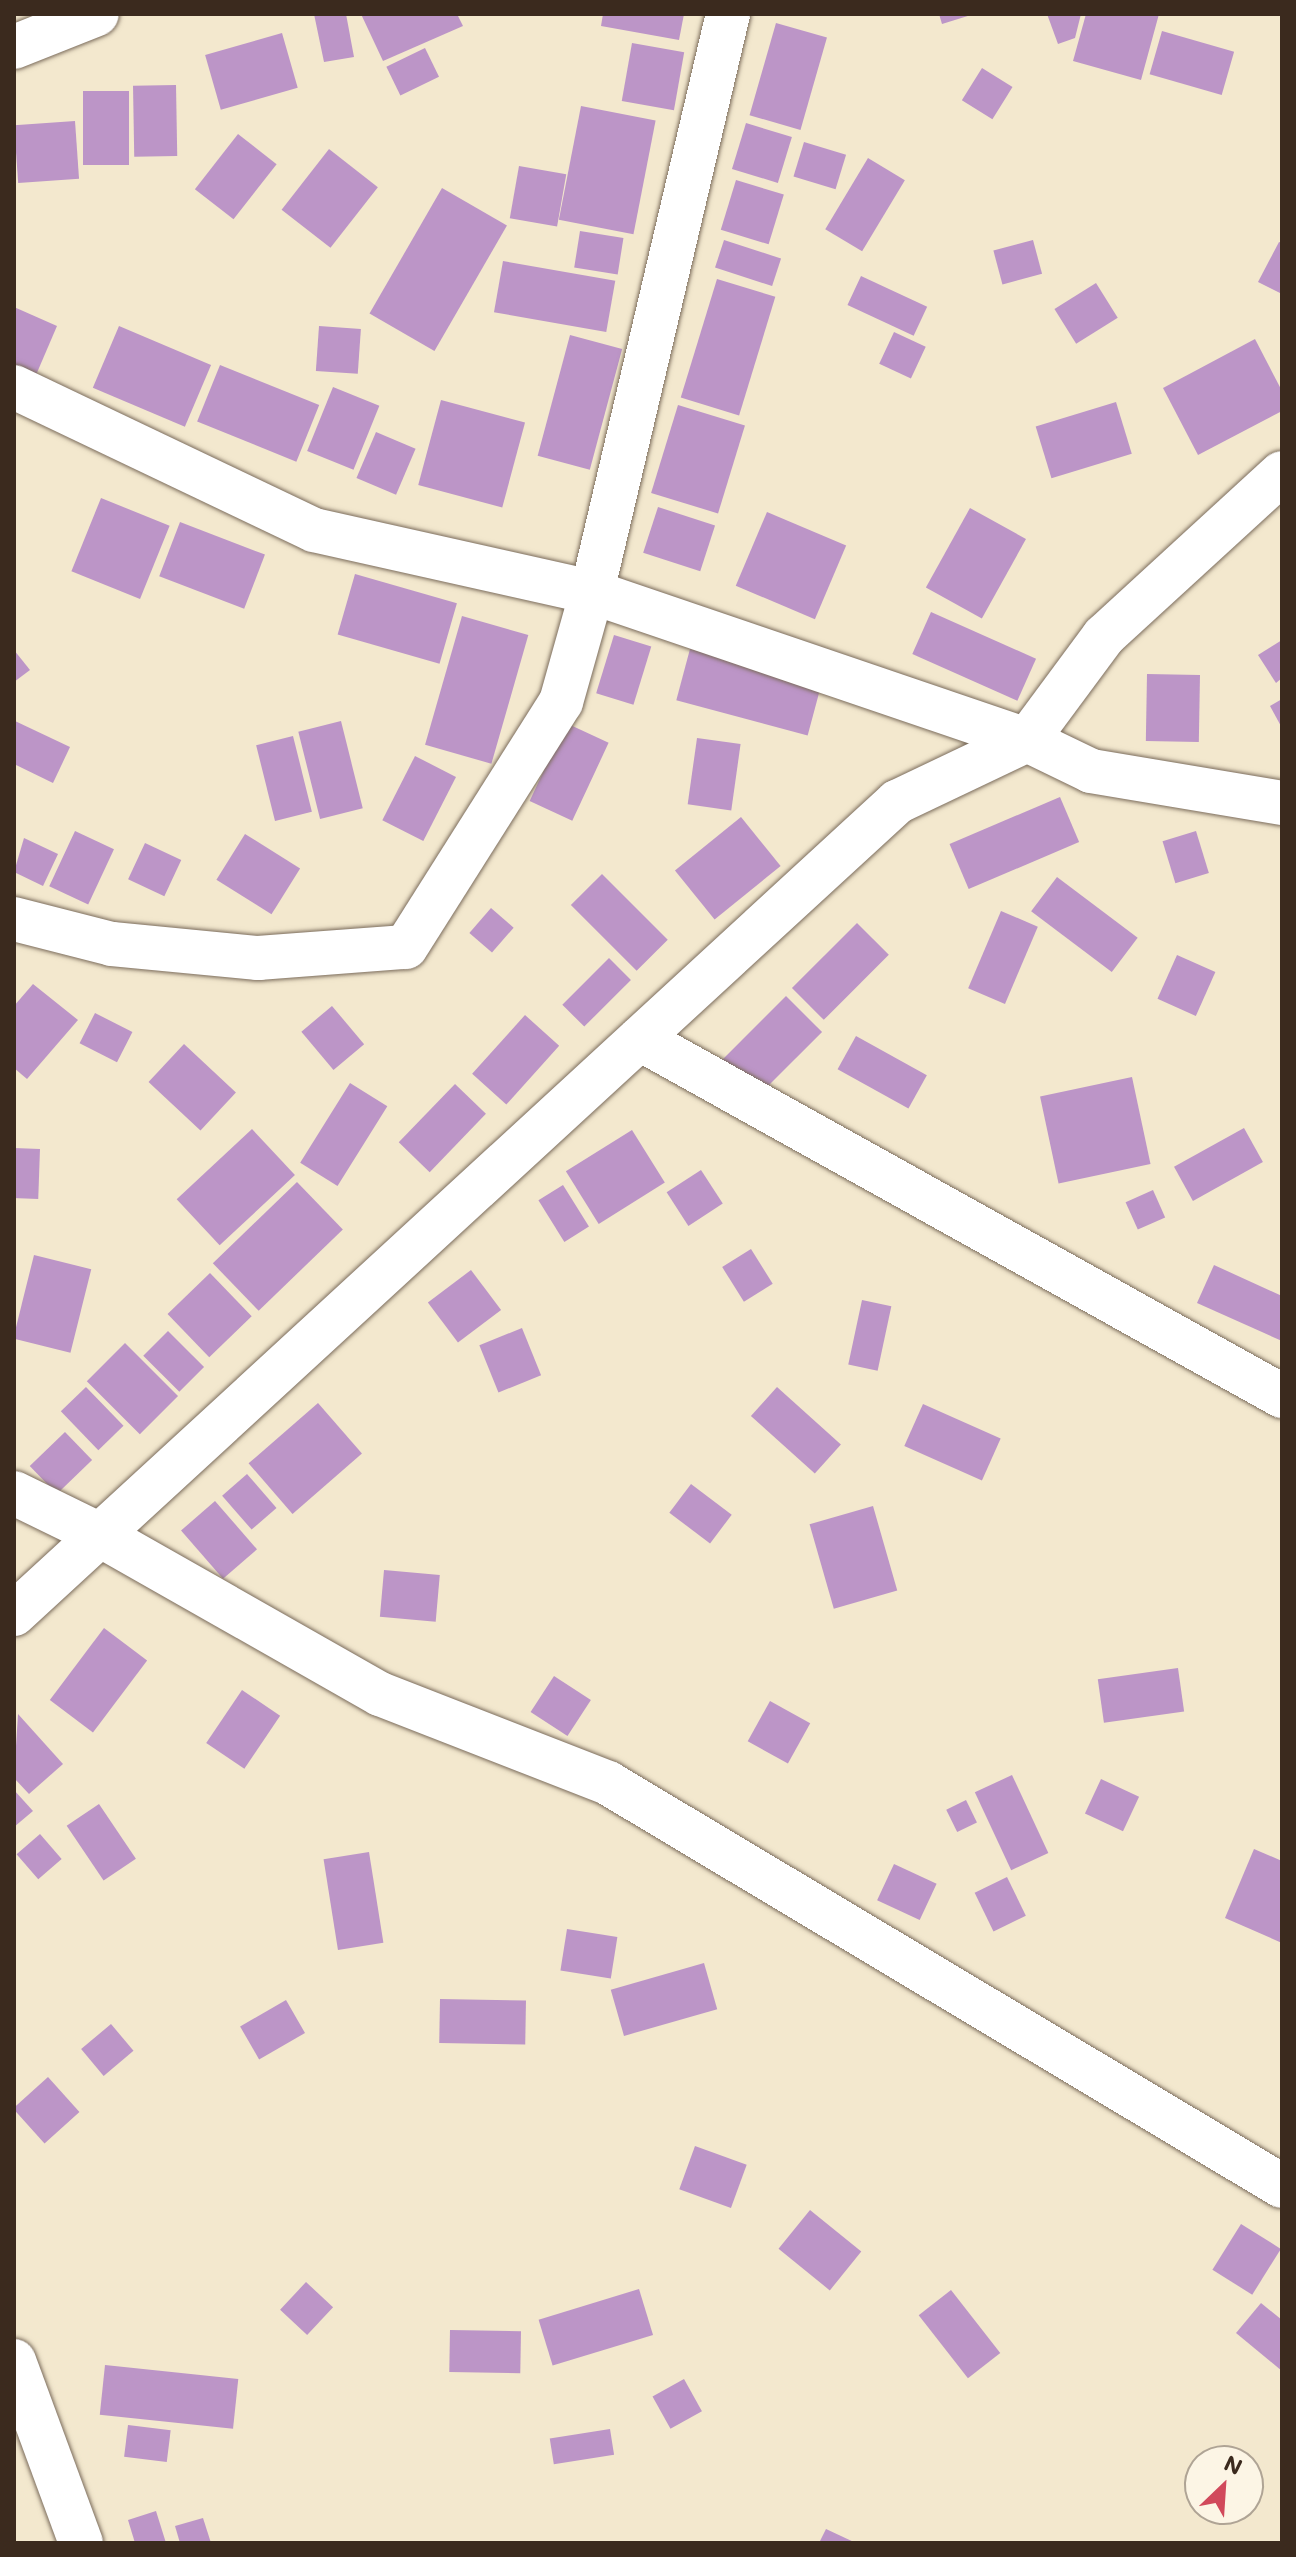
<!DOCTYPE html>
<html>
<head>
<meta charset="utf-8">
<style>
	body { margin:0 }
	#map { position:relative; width:1296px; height:2557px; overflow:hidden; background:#f3e8ce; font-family:Mali,sans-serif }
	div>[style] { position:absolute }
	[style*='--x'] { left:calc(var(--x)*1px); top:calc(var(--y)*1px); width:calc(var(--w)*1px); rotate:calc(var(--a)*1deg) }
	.building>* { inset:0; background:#bc95c7; transform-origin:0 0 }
	.roads { filter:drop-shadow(0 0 2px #7b6c5c) drop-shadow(0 0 2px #7b6c5c) }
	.minor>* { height:44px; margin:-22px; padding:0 22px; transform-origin:22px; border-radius:22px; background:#fff }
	span { translate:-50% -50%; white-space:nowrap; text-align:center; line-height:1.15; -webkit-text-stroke:7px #fcf5e5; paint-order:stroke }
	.frame { position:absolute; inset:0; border:16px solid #3b2a1e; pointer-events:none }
	.north { position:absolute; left:1184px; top:2445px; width:80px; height:80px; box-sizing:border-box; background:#fcf5e5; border:2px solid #afa495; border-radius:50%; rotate:25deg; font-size:22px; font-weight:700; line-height:32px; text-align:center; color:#3b2a1e }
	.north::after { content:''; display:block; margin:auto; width:28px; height:36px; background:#d1495b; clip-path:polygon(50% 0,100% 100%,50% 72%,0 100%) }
</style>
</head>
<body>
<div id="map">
	<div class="building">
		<i style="clip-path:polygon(314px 14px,346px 14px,354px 57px,324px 62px)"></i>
		<i style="clip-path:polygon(361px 14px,457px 14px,463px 26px,383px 61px)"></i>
		<i style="clip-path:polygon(603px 14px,684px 14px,679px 40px,601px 26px)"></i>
		<i style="clip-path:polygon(939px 14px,971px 14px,971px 15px,942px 24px)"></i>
		<i style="clip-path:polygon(1047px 14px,1081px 14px,1075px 38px,1058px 44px)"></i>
		<i style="clip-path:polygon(1086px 14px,1159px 14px,1141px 80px,1073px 61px)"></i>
		<i style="left:776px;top:23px;width:53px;height:96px;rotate:16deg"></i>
		<i style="left:1162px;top:31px;width:75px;height:45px;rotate:16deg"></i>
		<i style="left:282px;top:33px;width:57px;height:80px;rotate:74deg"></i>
		<i style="left:632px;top:43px;width:53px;height:59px;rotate:10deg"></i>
		<i style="left:425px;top:48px;width:32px;height:43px;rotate:64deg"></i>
		<i style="left:982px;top:68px;width:36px;height:38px;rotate:32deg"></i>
		<i style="left:176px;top:85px;width:71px;height:43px;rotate:89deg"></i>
		<i style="left:83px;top:91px;width:46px;height:74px"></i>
		<i style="left:581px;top:106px;width:76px;height:116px;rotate:11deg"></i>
		<i style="left:75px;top:121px;width:58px;height:61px;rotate:86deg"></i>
		<i style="left:746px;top:123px;width:48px;height:48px;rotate:17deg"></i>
		<i style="left:238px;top:134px;width:49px;height:70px;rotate:38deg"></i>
		<i style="left:804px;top:142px;width:44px;height:36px;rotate:17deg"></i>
		<i style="left:329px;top:149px;width:62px;height:77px;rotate:38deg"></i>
		<i style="left:868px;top:158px;width:43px;height:83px;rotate:31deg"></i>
		<i style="left:519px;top:166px;width:48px;height:53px;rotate:10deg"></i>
		<i style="left:736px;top:180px;width:50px;height:52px;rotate:17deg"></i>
		<i style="left:442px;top:188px;width:75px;height:145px;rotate:30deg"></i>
		<i style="left:580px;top:231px;width:44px;height:37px;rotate:9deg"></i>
		<i style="left:724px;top:240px;width:60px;height:29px;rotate:18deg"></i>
		<i style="left:1033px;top:240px;width:35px;height:41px;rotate:75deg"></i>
		<i style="clip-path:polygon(1279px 242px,1282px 243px,1282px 294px,1258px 282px)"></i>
		<i style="left:503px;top:261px;width:114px;height:52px;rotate:10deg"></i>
		<i style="left:861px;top:276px;width:73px;height:32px;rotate:25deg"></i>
		<i style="left:717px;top:279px;width:61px;height:124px;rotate:17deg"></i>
		<i style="left:1096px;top:283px;width:41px;height:49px;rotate:58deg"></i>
		<i style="clip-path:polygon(14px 307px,57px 326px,33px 382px,14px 373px)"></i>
		<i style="left:119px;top:326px;width:100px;height:67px;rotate:23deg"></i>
		<i style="left:319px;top:326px;width:42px;height:45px;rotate:4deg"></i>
		<i style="left:894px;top:332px;width:35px;height:35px;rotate:25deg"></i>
		<i style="left:570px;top:335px;width:54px;height:125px;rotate:15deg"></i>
		<i style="clip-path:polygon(1255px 339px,1282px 391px,1282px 411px,1198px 455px,1163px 388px)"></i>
		<i style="left:220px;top:365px;width:107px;height:61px;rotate:22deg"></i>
		<i style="left:333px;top:387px;width:50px;height:69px;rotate:22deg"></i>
		<i style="left:441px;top:400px;width:87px;height:88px;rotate:15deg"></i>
		<i style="left:1116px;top:402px;width:54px;height:84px;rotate:73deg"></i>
		<i style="left:678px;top:405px;width:70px;height:92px;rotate:17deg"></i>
		<i style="left:376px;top:432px;width:43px;height:50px;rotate:23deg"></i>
		<i style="left:101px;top:498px;width:74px;height:79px;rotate:22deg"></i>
		<i style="left:658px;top:507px;width:60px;height:48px;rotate:18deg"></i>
		<i style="left:970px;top:508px;width:64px;height:91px;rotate:29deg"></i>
		<i style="left:767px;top:512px;width:86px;height:80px;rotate:23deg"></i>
		<i style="left:180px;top:522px;width:91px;height:58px;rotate:21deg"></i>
		<i style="left:355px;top:574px;width:106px;height:63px;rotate:16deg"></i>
		<i style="left:931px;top:612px;width:115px;height:46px;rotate:24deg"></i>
		<i style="left:462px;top:616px;width:69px;height:134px;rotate:16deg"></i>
		<i style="left:614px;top:635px;width:39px;height:61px;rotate:17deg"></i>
		<i style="clip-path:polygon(1282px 640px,1282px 678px,1276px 683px,1258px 655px)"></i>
		<i style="left:690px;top:649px;width:136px;height:53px;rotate:15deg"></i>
		<i style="clip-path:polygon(14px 650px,30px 670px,14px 682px)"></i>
		<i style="left:1147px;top:674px;width:53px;height:67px;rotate:1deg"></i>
		<i style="clip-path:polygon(1282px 699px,1282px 728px,1270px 706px)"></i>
		<i style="clip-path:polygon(15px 721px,70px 747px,53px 783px,14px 764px)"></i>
		<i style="left:341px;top:721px;width:90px;height:44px;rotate:76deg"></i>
		<i style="left:566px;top:723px;width:47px;height:86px;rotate:25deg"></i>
		<i style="left:293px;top:736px;width:78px;height:38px;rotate:76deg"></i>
		<i style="left:697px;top:738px;width:44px;height:67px;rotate:8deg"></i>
		<i style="left:415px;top:756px;width:46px;height:72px;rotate:27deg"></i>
		<i style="left:1060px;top:797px;width:49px;height:120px;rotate:67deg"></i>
		<i style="left:741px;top:817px;width:63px;height:85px;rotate:51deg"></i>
		<i style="left:75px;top:831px;width:43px;height:61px;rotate:25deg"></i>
		<i style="left:1196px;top:831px;width:44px;height:35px;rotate:73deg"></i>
		<i style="left:245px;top:834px;width:65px;height:54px;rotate:32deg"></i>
		<i style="clip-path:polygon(24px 838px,58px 854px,43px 886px,14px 872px)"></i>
		<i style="left:145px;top:843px;width:40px;height:40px;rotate:25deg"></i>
		<i style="left:602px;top:874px;width:93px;height:44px;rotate:45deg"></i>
		<i style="left:1057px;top:877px;width:101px;height:43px;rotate:37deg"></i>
		<i style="left:491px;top:908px;width:30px;height:33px;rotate:41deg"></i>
		<i style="left:1001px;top:911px;width:40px;height:84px;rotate:23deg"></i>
		<i style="left:857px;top:923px;width:45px;height:92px;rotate:45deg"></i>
		<i style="left:1177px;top:955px;width:42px;height:48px;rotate:24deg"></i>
		<i style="left:609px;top:958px;width:31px;height:66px;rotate:45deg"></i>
		<i style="clip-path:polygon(33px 984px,78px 1020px,27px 1079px,14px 1068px,14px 1006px)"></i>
		<i style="left:786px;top:996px;width:51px;height:95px;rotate:45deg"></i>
		<i style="left:332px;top:1006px;width:50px;height:40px;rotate:50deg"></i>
		<i style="left:95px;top:1013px;width:42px;height:34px;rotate:27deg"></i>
		<i style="left:525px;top:1015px;width:46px;height:79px;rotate:42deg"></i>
		<i style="left:856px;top:1036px;width:81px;height:38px;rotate:29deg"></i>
		<i style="left:184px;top:1044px;width:71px;height:52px;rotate:43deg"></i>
		<i style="left:1132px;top:1077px;width:89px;height:94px;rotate:78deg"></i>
		<i style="left:350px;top:1083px;width:44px;height:94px;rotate:32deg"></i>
		<i style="left:455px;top:1084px;width:43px;height:81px;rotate:44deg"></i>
		<i style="left:1244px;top:1128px;width:39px;height:80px;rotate:61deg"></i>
		<i style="left:252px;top:1129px;width:63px;height:103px;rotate:47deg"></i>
		<i style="left:632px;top:1130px;width:62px;height:78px;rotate:58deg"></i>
		<i style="left:14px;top:1148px;width:26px;height:50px;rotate:2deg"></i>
		<i style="left:701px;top:1170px;width:40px;height:41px;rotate:57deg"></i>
		<i style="left:297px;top:1182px;width:66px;height:117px;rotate:46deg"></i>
		<i style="left:563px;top:1185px;width:49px;height:29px;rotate:58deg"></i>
		<i style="left:1153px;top:1190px;width:30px;height:30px;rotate:66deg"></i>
		<i style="left:751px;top:1249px;width:41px;height:34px;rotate:58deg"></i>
		<i style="left:34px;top:1255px;width:59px;height:86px;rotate:14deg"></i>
		<i style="clip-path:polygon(1214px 1265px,1282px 1296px,1282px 1341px,1197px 1303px)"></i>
		<i style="left:471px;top:1270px;width:50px;height:54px;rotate:53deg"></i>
		<i style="left:210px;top:1273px;width:60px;height:59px;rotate:46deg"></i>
		<i style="left:862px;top:1300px;width:30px;height:66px;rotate:12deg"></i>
		<i style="left:522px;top:1328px;width:51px;height:46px;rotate:68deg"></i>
		<i style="left:168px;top:1331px;width:51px;height:35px;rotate:45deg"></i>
		<i style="left:125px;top:1343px;width:75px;height:54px;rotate:45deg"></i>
		<i style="left:86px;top:1387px;width:54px;height:35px;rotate:46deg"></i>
		<i style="left:777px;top:1387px;width:86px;height:39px;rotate:42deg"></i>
		<i style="left:318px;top:1403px;width:67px;height:92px;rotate:49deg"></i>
		<i style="left:923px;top:1404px;width:85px;height:46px;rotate:24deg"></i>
		<i style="left:65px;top:1432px;width:39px;height:49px;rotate:46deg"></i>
		<i style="left:247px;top:1474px;width:45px;height:33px;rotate:49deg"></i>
		<i style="left:691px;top:1484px;width:51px;height:36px;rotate:37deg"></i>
		<i style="left:215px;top:1501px;width:64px;height:45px;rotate:49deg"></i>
		<i style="left:873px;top:1506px;width:88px;height:66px;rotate:74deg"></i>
		<i style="left:384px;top:1570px;width:56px;height:47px;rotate:5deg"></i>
		<i style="left:104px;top:1628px;width:54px;height:90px;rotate:37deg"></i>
		<i style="left:1178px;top:1668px;width:44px;height:81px;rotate:82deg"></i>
		<i style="left:554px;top:1676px;width:44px;height:43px;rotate:33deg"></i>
		<i style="left:242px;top:1690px;width:46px;height:64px;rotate:34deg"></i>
		<i style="left:770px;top:1701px;width:46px;height:46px;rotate:29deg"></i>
		<i style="clip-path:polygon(18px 1714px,63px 1764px,29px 1794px,14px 1778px)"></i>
		<i style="left:1012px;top:1775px;width:86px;height:41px;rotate:65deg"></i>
		<i style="left:1101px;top:1779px;width:42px;height:38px;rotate:25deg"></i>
		<i style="clip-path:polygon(14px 1790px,33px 1811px,14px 1827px)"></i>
		<i style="left:966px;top:1800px;width:25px;height:22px;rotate:64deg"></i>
		<i style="left:99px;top:1804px;width:66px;height:39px;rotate:56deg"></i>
		<i style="left:40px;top:1834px;width:33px;height:31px;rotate:49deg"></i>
		<i style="clip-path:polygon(1254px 1849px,1282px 1861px,1282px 1943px,1225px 1918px)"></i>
		<i style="left:369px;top:1852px;width:92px;height:46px;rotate:81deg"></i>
		<i style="left:894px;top:1864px;width:47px;height:40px;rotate:25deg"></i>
		<i style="left:1007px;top:1877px;width:43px;height:36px;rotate:64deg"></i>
		<i style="left:567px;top:1929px;width:51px;height:42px;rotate:9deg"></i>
		<i style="left:704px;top:1963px;width:48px;height:97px;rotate:74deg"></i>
		<i style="left:440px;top:1999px;width:86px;height:44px;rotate:1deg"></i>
		<i style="left:286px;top:2000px;width:38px;height:53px;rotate:60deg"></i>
		<i style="left:111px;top:2024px;width:35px;height:39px;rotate:50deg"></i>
		<i style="left:48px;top:2077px;width:47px;height:47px;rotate:48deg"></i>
		<i style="left:695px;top:2146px;width:55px;height:46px;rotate:20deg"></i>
		<i style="left:810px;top:2210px;width:66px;height:50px;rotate:39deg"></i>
		<i style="left:1241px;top:2224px;width:47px;height:54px;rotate:32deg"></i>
		<i style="left:306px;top:2282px;width:37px;height:38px;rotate:43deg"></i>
		<i style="left:639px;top:2289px;width:48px;height:105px;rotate:73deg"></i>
		<i style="left:951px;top:2290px;width:80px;height:41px;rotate:52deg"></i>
		<i style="clip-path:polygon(1261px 2303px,1282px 2320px,1282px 2371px,1236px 2333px)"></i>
		<i style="left:450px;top:2330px;width:71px;height:42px;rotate:1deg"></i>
		<i style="left:105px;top:2365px;width:134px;height:50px;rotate:6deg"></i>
		<i style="left:684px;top:2379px;width:37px;height:36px;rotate:61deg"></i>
		<i style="left:128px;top:2425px;width:43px;height:32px;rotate:7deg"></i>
		<i style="left:610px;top:2429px;width:26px;height:61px;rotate:81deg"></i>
		<i style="clip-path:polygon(156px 2511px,166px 2543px,135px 2543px,128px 2520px)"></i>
		<i style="clip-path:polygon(203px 2518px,211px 2543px,180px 2543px,175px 2526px)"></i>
		<i style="clip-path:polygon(826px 2529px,856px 2543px,819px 2543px)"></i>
	</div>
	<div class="roads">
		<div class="minor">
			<i style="--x:14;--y:47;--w:89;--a:-21.7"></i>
			<i style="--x:14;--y:387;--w:332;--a:25.5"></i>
			<i style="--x:314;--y:530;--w:285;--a:12.6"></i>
			<i style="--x:592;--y:592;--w:459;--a:18.8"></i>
			<i style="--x:1027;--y:740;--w:71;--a:25.8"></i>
			<i style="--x:1091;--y:771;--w:194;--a:9.5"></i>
			<i style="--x:14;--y:919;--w:101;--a:14.3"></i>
			<i style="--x:112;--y:944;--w:147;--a:5.5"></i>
			<i style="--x:258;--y:958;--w:148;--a:-4.3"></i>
			<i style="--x:406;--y:947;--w:290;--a:-57.7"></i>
			<i style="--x:561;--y:702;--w:114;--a:-74.3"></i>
			<i style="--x:592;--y:592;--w:594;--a:-76.76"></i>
			<i style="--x:640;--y:1039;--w:735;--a:29.08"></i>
			<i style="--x:14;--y:1493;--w:96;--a:26"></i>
			<i style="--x:100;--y:1535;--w:322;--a:29.6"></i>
			<i style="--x:380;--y:1694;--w:245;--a:21.3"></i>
			<i style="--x:608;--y:1783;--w:785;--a:30.88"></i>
			<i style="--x:14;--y:1614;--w:1200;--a:-42.6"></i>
			<i style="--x:897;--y:802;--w:144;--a:-25.5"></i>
			<i style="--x:1027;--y:740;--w:129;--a:-53.5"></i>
			<i style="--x:1104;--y:636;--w:241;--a:-42.5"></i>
			<i style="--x:14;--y:2361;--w:194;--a:69.8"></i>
		</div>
	</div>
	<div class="frame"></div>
	<div class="north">N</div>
</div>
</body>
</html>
